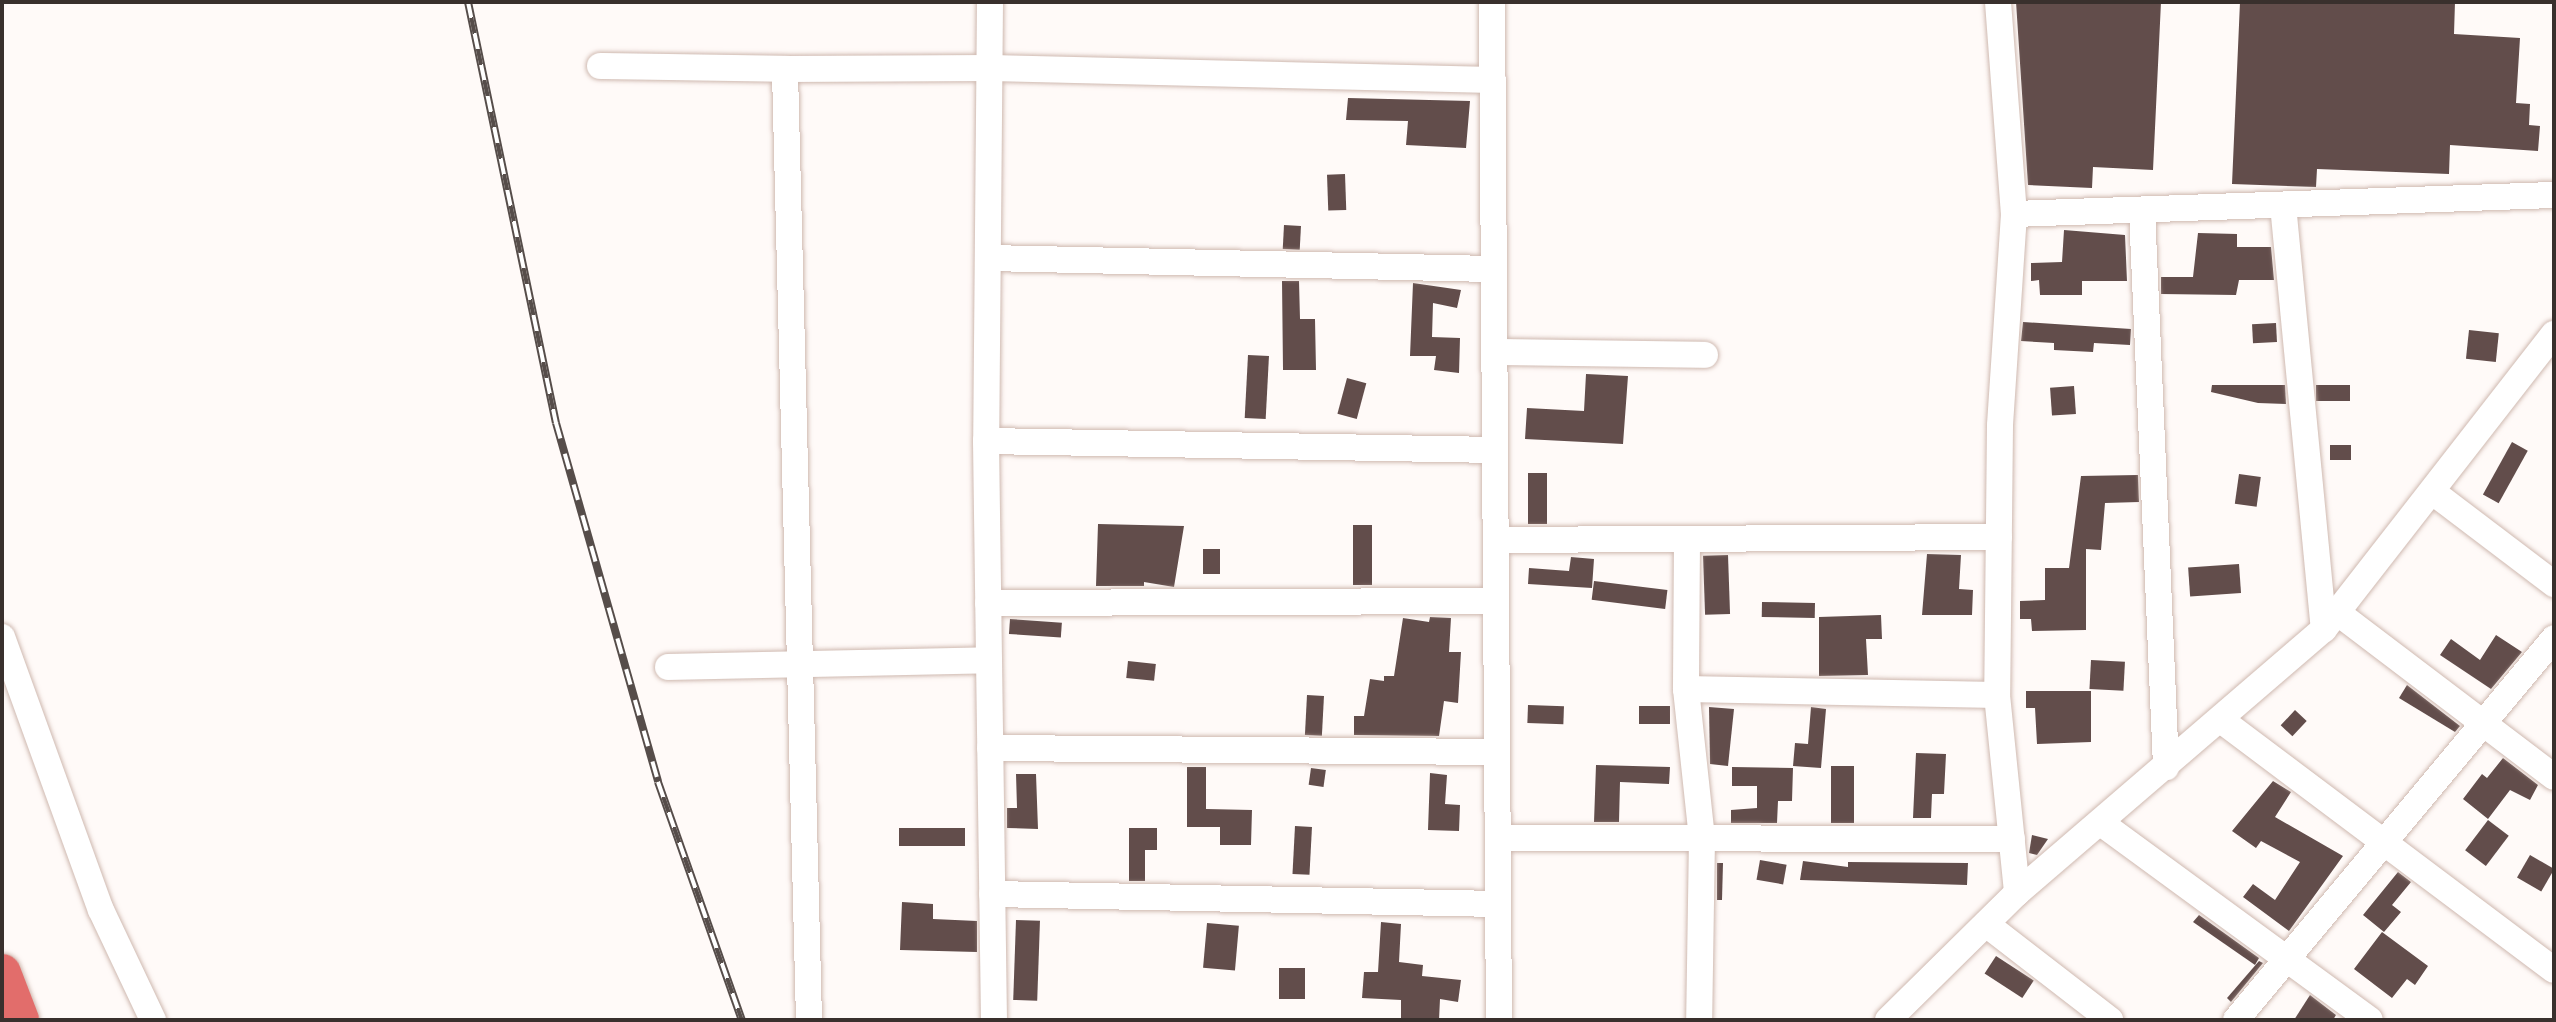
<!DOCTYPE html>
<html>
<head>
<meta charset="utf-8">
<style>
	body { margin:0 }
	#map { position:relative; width:2556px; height:1022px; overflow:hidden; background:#fffaf8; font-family:Arial,sans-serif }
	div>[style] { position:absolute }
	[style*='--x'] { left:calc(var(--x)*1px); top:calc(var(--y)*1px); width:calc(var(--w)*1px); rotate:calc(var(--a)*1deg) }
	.building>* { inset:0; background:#624d4b; transform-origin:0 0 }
	.roads { filter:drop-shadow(0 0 2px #cfb9b0) drop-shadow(0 0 2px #cfb9b0) }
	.minor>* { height:26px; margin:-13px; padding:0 13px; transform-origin:13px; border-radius:13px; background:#fff }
	.highway>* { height:38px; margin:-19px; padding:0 19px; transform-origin:19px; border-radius:19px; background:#e26d6b }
	.rail>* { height:8px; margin-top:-4px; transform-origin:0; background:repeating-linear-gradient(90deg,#fff 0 16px,#564d4a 0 32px); box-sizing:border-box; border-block:2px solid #564d4a }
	span { translate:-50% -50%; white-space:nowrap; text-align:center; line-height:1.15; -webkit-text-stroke:7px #fff; paint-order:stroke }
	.frame { position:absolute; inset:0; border:4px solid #39302d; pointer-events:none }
</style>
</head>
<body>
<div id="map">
	<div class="building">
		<i style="clip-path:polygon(2016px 2px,2161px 2px,2153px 170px,2093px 167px,2092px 188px,2028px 185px)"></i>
		<i style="clip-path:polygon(2240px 2px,2455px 2px,2454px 34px,2520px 38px,2516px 103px,2530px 104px,2529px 125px,2540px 126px,2538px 151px,2450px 145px,2449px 174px,2317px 169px,2316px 187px,2232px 184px)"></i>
		<i style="clip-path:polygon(1348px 98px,1470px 101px,1466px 148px,1406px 145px,1408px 121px,1346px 120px)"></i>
		<i style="left:1345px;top:174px;width:36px;height:18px;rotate:88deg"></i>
		<i style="left:1284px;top:225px;width:17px;height:24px;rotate:3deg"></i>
		<i style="clip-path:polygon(2064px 230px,2125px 235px,2127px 281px,2082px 281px,2082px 295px,2040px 295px,2039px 280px,2031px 281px,2031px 263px,2062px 262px)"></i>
		<i style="clip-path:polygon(2198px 233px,2237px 234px,2237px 247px,2271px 247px,2274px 280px,2239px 280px,2236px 295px,2161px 294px,2161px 277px,2193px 277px)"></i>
		<i style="clip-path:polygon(1282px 281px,1299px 281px,1300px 319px,1315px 319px,1316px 370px,1283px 370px)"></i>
		<i style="clip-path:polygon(1413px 283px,1461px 290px,1457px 308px,1433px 303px,1432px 337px,1460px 338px,1459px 373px,1434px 370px,1436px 356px,1410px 356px)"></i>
		<i style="clip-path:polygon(2023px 322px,2131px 329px,2130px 345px,2094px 343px,2093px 352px,2054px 350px,2054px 343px,2021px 341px)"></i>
		<i style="left:2276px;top:323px;width:19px;height:24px;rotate:87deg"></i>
		<i style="left:2469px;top:330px;width:30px;height:29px;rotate:6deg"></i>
		<i style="left:1248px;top:355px;width:21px;height:63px;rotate:3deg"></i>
		<i style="clip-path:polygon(1586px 374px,1628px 376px,1623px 444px,1525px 439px,1527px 408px,1584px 411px)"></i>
		<i style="left:1347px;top:378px;width:20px;height:37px;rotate:15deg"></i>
		<i style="clip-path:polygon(2212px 385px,2285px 385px,2286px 404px,2258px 403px,2211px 392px)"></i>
		<i style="left:2350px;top:385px;width:16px;height:34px;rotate:90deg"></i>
		<i style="left:2074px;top:386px;width:28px;height:24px;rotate:86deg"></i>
		<i style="left:2512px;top:442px;width:18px;height:60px;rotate:29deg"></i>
		<i style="left:2330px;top:445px;width:21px;height:15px"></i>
		<i style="left:1528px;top:473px;width:19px;height:51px"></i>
		<i style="left:2239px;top:474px;width:22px;height:30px;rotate:8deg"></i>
		<i style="clip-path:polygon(2138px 475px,2139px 502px,2105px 503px,2101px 550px,2086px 549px,2086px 630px,2032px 631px,2031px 619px,2020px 619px,2020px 601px,2045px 600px,2045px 568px,2069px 568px,2081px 476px)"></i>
		<i style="clip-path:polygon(1098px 524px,1184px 526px,1174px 587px,1144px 582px,1144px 586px,1096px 586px)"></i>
		<i style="left:1353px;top:525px;width:19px;height:60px"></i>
		<i style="left:1220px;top:549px;width:25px;height:17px;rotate:90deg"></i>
		<i style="clip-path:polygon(1927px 554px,1961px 555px,1959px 589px,1973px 590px,1972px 615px,1922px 615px)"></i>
		<i style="left:1728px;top:555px;width:59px;height:25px;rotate:88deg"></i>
		<i style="clip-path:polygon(1571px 557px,1594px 559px,1592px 588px,1528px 584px,1529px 568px,1569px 571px)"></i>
		<i style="left:2239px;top:564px;width:29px;height:51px;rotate:86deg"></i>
		<i style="left:1594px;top:581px;width:74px;height:19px;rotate:7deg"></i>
		<i style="left:1762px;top:602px;width:53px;height:15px;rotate:1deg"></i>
		<i style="clip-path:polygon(1881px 615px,1882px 639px,1866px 639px,1868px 675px,1819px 676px,1819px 617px)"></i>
		<i style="clip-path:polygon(1430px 617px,1451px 618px,1449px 652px,1461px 652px,1458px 703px,1444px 701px,1439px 736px,1354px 735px,1354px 716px,1364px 716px,1370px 679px,1384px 681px,1384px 676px,1394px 676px,1403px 618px,1429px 622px)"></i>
		<i style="left:1010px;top:619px;width:52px;height:15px;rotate:4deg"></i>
		<i style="clip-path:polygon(2496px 635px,2522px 652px,2491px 689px,2440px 655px,2451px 639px,2480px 660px)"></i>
		<i style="left:2091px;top:660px;width:34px;height:29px;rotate:3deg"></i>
		<i style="left:1128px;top:661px;width:28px;height:17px;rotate:6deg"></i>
		<i style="clip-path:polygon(2407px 685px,2460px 726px,2455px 732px,2399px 698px)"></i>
		<i style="clip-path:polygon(2026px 691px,2091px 691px,2091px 742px,2037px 744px,2035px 708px,2026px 708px)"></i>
		<i style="left:1307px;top:695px;width:17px;height:40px;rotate:3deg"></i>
		<i style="left:1528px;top:705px;width:36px;height:18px;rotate:2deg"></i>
		<i style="left:1639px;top:706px;width:31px;height:18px"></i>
		<i style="clip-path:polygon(1709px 707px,1734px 709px,1728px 766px,1710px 764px)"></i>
		<i style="clip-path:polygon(1811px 707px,1826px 709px,1821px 768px,1793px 766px,1795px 743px,1808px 744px)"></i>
		<i style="left:2295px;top:710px;width:16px;height:21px;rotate:43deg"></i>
		<i style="clip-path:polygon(1916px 753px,1946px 754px,1944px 794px,1932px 794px,1931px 818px,1913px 818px)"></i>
		<i style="clip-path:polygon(2503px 758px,2538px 785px,2530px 800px,2510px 790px,2488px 819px,2463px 799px,2482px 774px,2487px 778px)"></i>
		<i style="clip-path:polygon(1596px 765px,1670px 767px,1669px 784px,1620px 782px,1619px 822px,1594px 822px)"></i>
		<i style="left:1831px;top:766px;width:23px;height:57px"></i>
		<i style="clip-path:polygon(1187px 767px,1206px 767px,1206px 809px,1252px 810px,1251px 845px,1220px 845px,1220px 827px,1187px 827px)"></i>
		<i style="clip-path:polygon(1732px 767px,1793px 768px,1792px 801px,1778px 801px,1777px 823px,1731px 823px,1731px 810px,1757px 808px,1757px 786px,1732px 786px)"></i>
		<i style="left:1311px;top:768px;width:15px;height:17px;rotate:8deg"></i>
		<i style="clip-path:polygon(1430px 773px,1447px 775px,1445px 804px,1460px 805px,1459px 831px,1428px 830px)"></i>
		<i style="clip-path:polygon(1016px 774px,1036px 774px,1038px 829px,1007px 828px,1007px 808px,1017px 808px)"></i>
		<i style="clip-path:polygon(2273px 781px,2291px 792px,2275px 817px,2343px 856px,2289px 931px,2243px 897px,2253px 884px,2275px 900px,2300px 862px,2261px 841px,2256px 848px,2232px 831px)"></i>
		<i style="left:2488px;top:820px;width:26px;height:38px;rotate:37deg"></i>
		<i style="left:1295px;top:826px;width:17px;height:48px;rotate:3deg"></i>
		<i style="left:965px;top:828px;width:18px;height:66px;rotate:90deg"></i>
		<i style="clip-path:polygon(1129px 828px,1157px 828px,1157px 850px,1145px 850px,1145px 881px,1129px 881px)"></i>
		<i style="clip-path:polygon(2032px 835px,2048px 839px,2037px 855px,2029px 853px)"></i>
		<i style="left:2530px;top:855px;width:28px;height:26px;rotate:30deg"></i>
		<i style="left:1760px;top:860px;width:27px;height:20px;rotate:10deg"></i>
		<i style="clip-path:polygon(1803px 861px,1848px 867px,1848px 862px,1968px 863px,1967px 885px,1800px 880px)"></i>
		<i style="clip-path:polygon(1717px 863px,1723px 863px,1722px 900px,1717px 900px)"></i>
		<i style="clip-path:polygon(2398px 872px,2411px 882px,2392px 905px,2401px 912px,2384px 932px,2363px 915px)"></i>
		<i style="clip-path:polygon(902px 902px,933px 904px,933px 919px,977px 921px,977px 952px,900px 950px)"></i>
		<i style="clip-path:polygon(2199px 915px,2259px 958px,2255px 965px,2193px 922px)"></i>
		<i style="left:1016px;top:920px;width:24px;height:80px;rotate:2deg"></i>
		<i style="clip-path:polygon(1381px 922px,1401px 924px,1399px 962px,1423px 965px,1422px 976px,1461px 980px,1458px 1002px,1440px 999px,1439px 1020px,1401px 1020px,1401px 1000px,1362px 998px,1364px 972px,1378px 972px)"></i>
		<i style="left:1207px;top:923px;width:32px;height:45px;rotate:5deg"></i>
		<i style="clip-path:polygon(2382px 932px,2428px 966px,2415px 985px,2407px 979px,2392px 998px,2354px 969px)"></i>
		<i style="left:1996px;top:956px;width:45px;height:21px;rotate:33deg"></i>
		<i style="clip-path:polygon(2259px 961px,2263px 963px,2231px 1002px,2227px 998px)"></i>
		<i style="left:1279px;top:968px;width:26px;height:31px"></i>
		<i style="clip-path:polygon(2310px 995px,2336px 1015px,2333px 1020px,2294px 1020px)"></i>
	</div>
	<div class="roads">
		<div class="minor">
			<i style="--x:990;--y:2;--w:439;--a:90.5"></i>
			<i style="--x:986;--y:441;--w:579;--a:89.21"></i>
			<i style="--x:1492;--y:2;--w:1018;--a:89.61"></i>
			<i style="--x:1998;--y:2;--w:213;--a:85.7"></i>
			<i style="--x:2014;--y:214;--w:212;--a:93.8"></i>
			<i style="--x:2000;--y:426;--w:269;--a:90.6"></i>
			<i style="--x:1997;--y:695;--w:199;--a:84.2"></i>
			<i style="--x:600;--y:66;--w:185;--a:0.9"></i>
			<i style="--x:2283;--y:205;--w:426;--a:84.5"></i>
			<i style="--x:2142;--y:210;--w:558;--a:87.53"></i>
			<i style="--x:2014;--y:214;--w:540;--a:-2.02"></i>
			<i style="--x:988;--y:258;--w:506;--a:1.25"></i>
			<i style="--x:1495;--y:352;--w:210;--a:0.8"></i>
			<i style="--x:986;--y:441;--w:509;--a:1.01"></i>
			<i style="--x:2434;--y:493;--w:151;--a:37.2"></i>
			<i style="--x:1496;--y:540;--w:503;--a:-0.34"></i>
			<i style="--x:1687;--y:540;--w:149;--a:90.4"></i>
			<i style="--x:1686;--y:689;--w:150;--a:83.9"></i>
			<i style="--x:1702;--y:838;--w:182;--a:90.9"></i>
			<i style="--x:988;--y:603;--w:508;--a:-0.23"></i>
			<i style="--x:2338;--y:613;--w:271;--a:37.2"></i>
			<i style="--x:2;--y:637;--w:290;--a:70.1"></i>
			<i style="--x:101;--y:910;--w:122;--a:64.7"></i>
			<i style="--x:668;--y:667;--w:321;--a:-1.2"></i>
			<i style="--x:1686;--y:689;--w:311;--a:1.1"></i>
			<i style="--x:2221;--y:720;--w:416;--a:36.9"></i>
			<i style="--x:990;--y:748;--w:507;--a:0.45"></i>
			<i style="--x:2101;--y:823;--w:333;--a:36.2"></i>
			<i style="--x:1498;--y:838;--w:514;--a:0.11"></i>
			<i style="--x:992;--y:894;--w:506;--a:1.13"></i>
			<i style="--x:1986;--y:924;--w:157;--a:37.7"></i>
			<i style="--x:809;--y:1020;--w:951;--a:-91.45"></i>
			<i style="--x:785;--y:69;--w:206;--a:-0.3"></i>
			<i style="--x:991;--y:68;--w:502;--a:1.37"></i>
			<i style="--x:1888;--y:1020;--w:181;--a:-44.6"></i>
			<i style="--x:2017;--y:893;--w:405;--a:-40.7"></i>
			<i style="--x:2324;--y:629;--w:374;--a:-52.1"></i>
			<i style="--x:2236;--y:1020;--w:497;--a:-50.2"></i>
		</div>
		<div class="highway">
			<i style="--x:2;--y:973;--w:50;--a:69"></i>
		</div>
	</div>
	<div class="rail">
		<i style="--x:468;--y:2;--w:430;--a:78.2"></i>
		<i style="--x:556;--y:423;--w:373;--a:74.1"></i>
		<i style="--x:658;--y:782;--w:252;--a:70.6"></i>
	</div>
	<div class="frame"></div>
</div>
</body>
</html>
